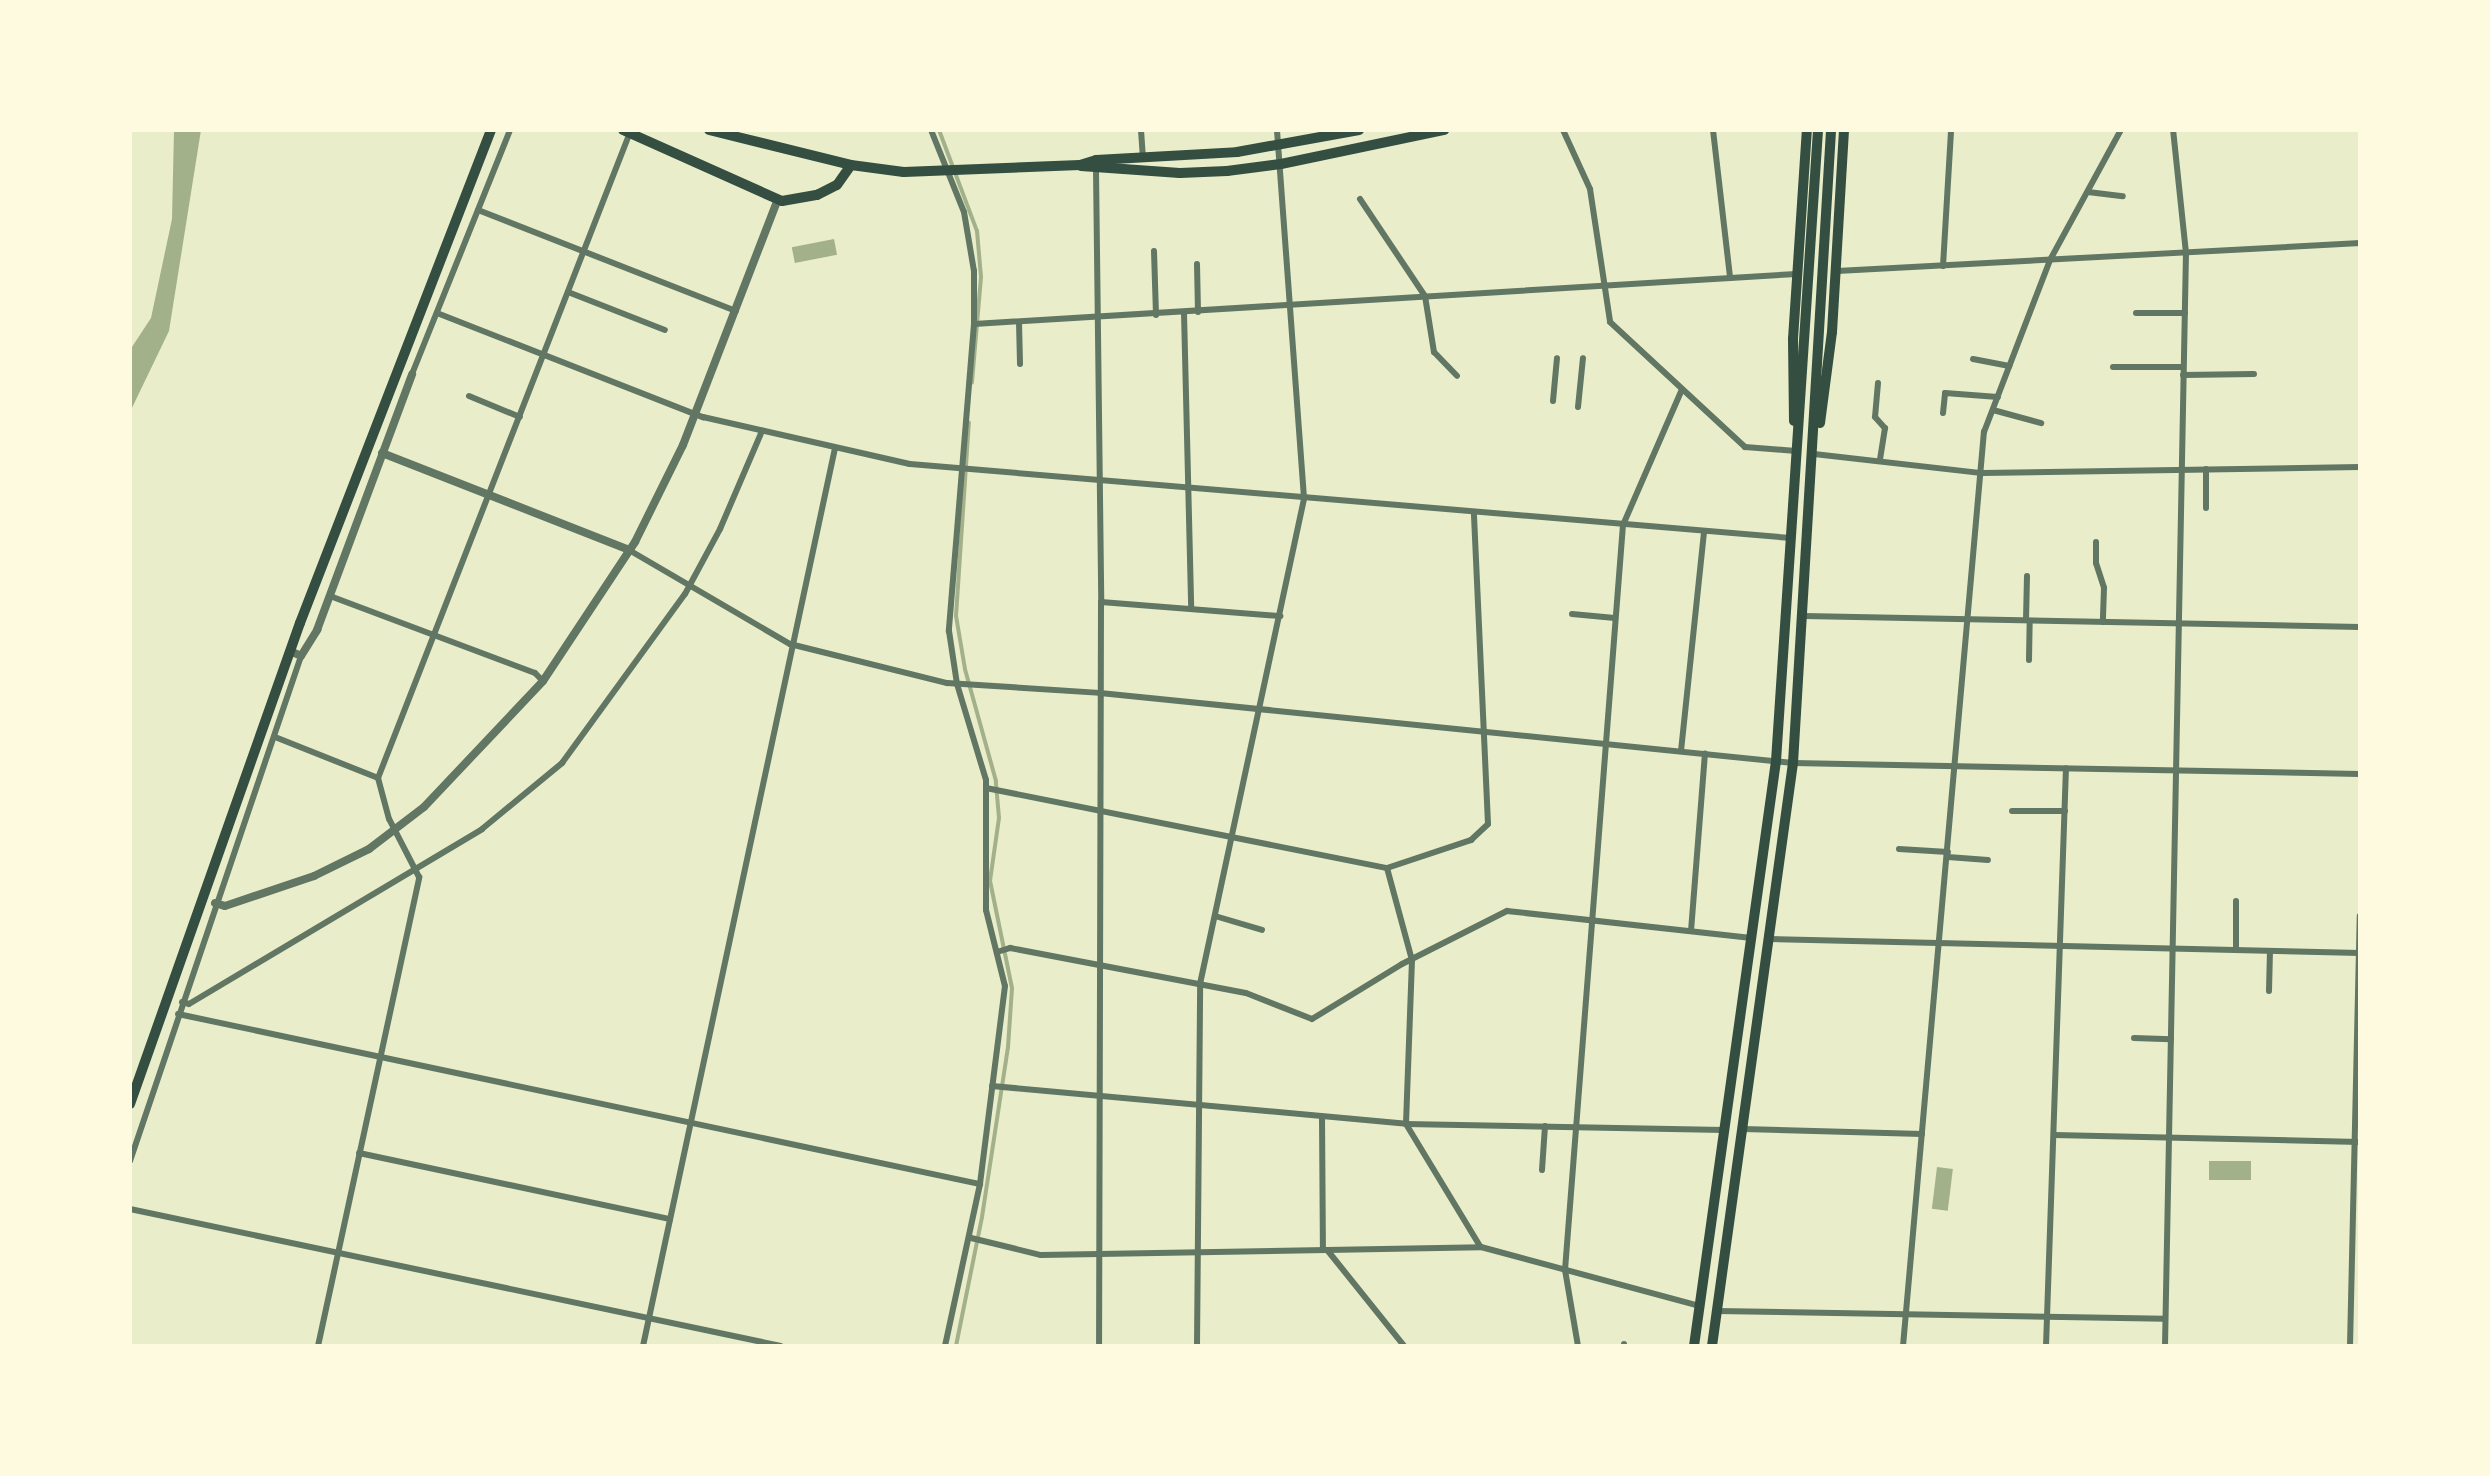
<!DOCTYPE html>
<html>
<head>
<meta charset="utf-8">
<style>
	body { margin:0 }
	#map { position:relative; width:2490px; height:1476px; overflow:hidden; background:#e9edc9; font-family:"Public Sans",sans-serif }
	div>[style] { position:absolute }
	[style*='--x'] { left:calc(var(--x)*1px); top:calc(var(--y)*1px); width:calc(var(--w)*1px); rotate:calc(var(--a)*1deg) }
	.water>* { inset:0; background:#a3b18a; transform-origin:0 0 }
	.stream>* { height:4px; margin:-2px; padding:0 2px; transform-origin:2px; border-radius:2px; background:#a3b18a }
	.minor>* { height:6px; margin:-3px; padding:0 3px; transform-origin:3px; border-radius:3px; background:#617663 }
	.tertiary>* { height:8px; margin:-4px; padding:0 4px; transform-origin:4px; border-radius:4px; background:#617663 }
	.primary>* { height:10px; margin:-5px; padding:0 5px; transform-origin:5px; border-radius:5px; background:#344e41 }
	span { translate:-50% -50%; white-space:nowrap; text-align:center; line-height:1.15; -webkit-text-stroke:10px #fefae0; paint-order:stroke }
	.frame { position:absolute; inset:0; border:132px solid #fefae0; pointer-events:none }
</style>
</head>
<body>
<div id="map">
	<div class="water">
		<i style="clip-path:polygon(174px 130px,201px 130px,169px 331px,130px 412px,130px 350px,151px 318px,172px 219px)"></i>
		<i style="left:834px;top:239px;width:16px;height:43px;rotate:79deg"></i>
		<i style="left:2209px;top:1161px;width:42px;height:19px"></i>
		<i style="left:1937px;top:1167px;width:16px;height:42px;rotate:7deg"></i>
	</div>
	<div class="stream">
		<i style="--x:939;--y:130;--w:108;--a:69.4"></i>
		<i style="--x:977;--y:231;--w:46;--a:85"></i>
		<i style="--x:981;--y:277;--w:106;--a:94.9"></i>
		<i style="--x:956;--y:1346;--w:132;--a:-78.6"></i>
		<i style="--x:982;--y:1217;--w:172;--a:-81.3"></i>
		<i style="--x:1008;--y:1047;--w:59;--a:-86.1"></i>
		<i style="--x:1012;--y:988;--w:109;--a:-101.6"></i>
		<i style="--x:990;--y:881;--w:64;--a:-81.9"></i>
		<i style="--x:999;--y:818;--w:37;--a:-95"></i>
		<i style="--x:996;--y:781;--w:116;--a:-105.5"></i>
		<i style="--x:965;--y:669;--w:54;--a:-99.6"></i>
		<i style="--x:956;--y:616;--w:194;--a:-86.2"></i>
	</div>
	<div class="minor">
		<i style="--x:931;--y:130;--w:88;--a:68.1"></i>
		<i style="--x:964;--y:212;--w:60;--a:80.4"></i>
		<i style="--x:974;--y:271;--w:53;--a:90"></i>
		<i style="--x:974;--y:324;--w:308;--a:94.7"></i>
		<i style="--x:949;--y:631;--w:54;--a:81.4"></i>
		<i style="--x:957;--y:684;--w:100;--a:73.2"></i>
		<i style="--x:986;--y:780;--w:130;--a:90"></i>
		<i style="--x:986;--y:910;--w:78;--a:76"></i>
		<i style="--x:1005;--y:986;--w:200;--a:97.2"></i>
		<i style="--x:980;--y:1184;--w:166;--a:102.2"></i>
		<i style="--x:1141;--y:130;--w:28;--a:86"></i>
		<i style="--x:1563;--y:130;--w:65;--a:65.4"></i>
		<i style="--x:1590;--y:189;--w:134;--a:81.4"></i>
		<i style="--x:1610;--y:322;--w:184;--a:42.8"></i>
		<i style="--x:1745;--y:447;--w:51;--a:4.5"></i>
		<i style="--x:1713;--y:130;--w:149;--a:83.4"></i>
		<i style="--x:1096;--y:170;--w:432;--a:89.3"></i>
		<i style="--x:1101;--y:602;--w:744;--a:90.15"></i>
		<i style="--x:2088;--y:192;--w:35;--a:7"></i>
		<i style="--x:1360;--y:199;--w:117;--a:56.2"></i>
		<i style="--x:1425;--y:296;--w:57;--a:80.9"></i>
		<i style="--x:1434;--y:352;--w:33;--a:46"></i>
		<i style="--x:478;--y:210;--w:277;--a:21.4"></i>
		<i style="--x:1154;--y:251;--w:64;--a:88.2"></i>
		<i style="--x:1197;--y:264;--w:48;--a:88.8"></i>
		<i style="--x:1943;--y:266;--w:136;--a:-86.6"></i>
		<i style="--x:1837;--y:271;--w:524;--a:-3.06"></i>
		<i style="--x:568;--y:292;--w:104;--a:21.4"></i>
		<i style="--x:437;--y:313;--w:286;--a:21.4"></i>
		<i style="--x:703;--y:417;--w:212;--a:12.8"></i>
		<i style="--x:910;--y:464;--w:884;--a:4.8"></i>
		<i style="--x:1184;--y:313;--w:296;--a:88.6"></i>
		<i style="--x:2136;--y:313;--w:49;--a:0"></i>
		<i style="--x:1019;--y:322;--w:42;--a:88.6"></i>
		<i style="--x:974;--y:324;--w:824;--a:-3.48"></i>
		<i style="--x:1973;--y:359;--w:37;--a:11"></i>
		<i style="--x:2113;--y:367;--w:70;--a:0"></i>
		<i style="--x:412;--y:374;--w:263;--a:-68.1"></i>
		<i style="--x:2183;--y:375;--w:71;--a:-0.8"></i>
		<i style="--x:1878;--y:383;--w:34;--a:95"></i>
		<i style="--x:1875;--y:417;--w:15;--a:48"></i>
		<i style="--x:1885;--y:428;--w:33;--a:99"></i>
		<i style="--x:469;--y:396;--w:55;--a:22.4"></i>
		<i style="--x:1553;--y:401;--w:43;--a:-84.7"></i>
		<i style="--x:1578;--y:407;--w:49;--a:-84.2"></i>
		<i style="--x:1993;--y:410;--w:50;--a:15.2"></i>
		<i style="--x:1943;--y:413;--w:20;--a:-84"></i>
		<i style="--x:1945;--y:393;--w:53;--a:4.3"></i>
		<i style="--x:1814;--y:454;--w:169;--a:6.5"></i>
		<i style="--x:1982;--y:473;--w:378;--a:-0.9"></i>
		<i style="--x:2206;--y:469;--w:39;--a:90"></i>
		<i style="--x:2096;--y:542;--w:21;--a:90"></i>
		<i style="--x:2096;--y:563;--w:26;--a:72"></i>
		<i style="--x:2104;--y:588;--w:34;--a:92"></i>
		<i style="--x:629;--y:550;--w:186;--a:30.3"></i>
		<i style="--x:790;--y:644;--w:162;--a:14"></i>
		<i style="--x:947;--y:683;--w:153;--a:3.7"></i>
		<i style="--x:1100;--y:693;--w:697;--a:5.77"></i>
		<i style="--x:1793;--y:763;--w:567;--a:1.11"></i>
		<i style="--x:330;--y:596;--w:219;--a:20.6"></i>
		<i style="--x:535;--y:673;--w:11;--a:45"></i>
		<i style="--x:1101;--y:602;--w:180;--a:4.5"></i>
		<i style="--x:1572;--y:614;--w:43;--a:5.3"></i>
		<i style="--x:1804;--y:616;--w:556;--a:1.13"></i>
		<i style="--x:2026;--y:620;--w:44;--a:-88.7"></i>
		<i style="--x:2029;--y:660;--w:39;--a:-89"></i>
		<i style="--x:275;--y:737;--w:111;--a:21.7"></i>
		<i style="--x:1681;--y:751;--w:220;--a:-84"></i>
		<i style="--x:986;--y:788;--w:409;--a:11.3"></i>
		<i style="--x:1387;--y:868;--w:89;--a:-18.4"></i>
		<i style="--x:1471;--y:840;--w:23;--a:-43"></i>
		<i style="--x:1488;--y:824;--w:311;--a:-92.6"></i>
		<i style="--x:2012;--y:811;--w:53;--a:0"></i>
		<i style="--x:1899;--y:849;--w:49;--a:3.5"></i>
		<i style="--x:1948;--y:857;--w:40;--a:4.3"></i>
		<i style="--x:1387;--y:868;--w:95;--a:74.8"></i>
		<i style="--x:1412;--y:960;--w:164;--a:92.1"></i>
		<i style="--x:1406;--y:1124;--w:143;--a:58.8"></i>
		<i style="--x:1215;--y:916;--w:49;--a:16.6"></i>
		<i style="--x:1691;--y:931;--w:178;--a:-85.5"></i>
		<i style="--x:1770;--y:939;--w:590;--a:1.36"></i>
		<i style="--x:2236;--y:950;--w:49;--a:-90"></i>
		<i style="--x:997;--y:952;--w:14;--a:-17"></i>
		<i style="--x:1010;--y:948;--w:240;--a:10.8"></i>
		<i style="--x:1246;--y:993;--w:71;--a:21.5"></i>
		<i style="--x:1312;--y:1019;--w:105;--a:-31.4"></i>
		<i style="--x:1402;--y:964;--w:118;--a:-26.8"></i>
		<i style="--x:1507;--y:911;--w:246;--a:6.3"></i>
		<i style="--x:2269;--y:991;--w:40;--a:-88.6"></i>
		<i style="--x:182;--y:1002;--w:7;--a:16"></i>
		<i style="--x:189;--y:1004;--w:341;--a:-30.8"></i>
		<i style="--x:482;--y:829;--w:104;--a:-39.5"></i>
		<i style="--x:562;--y:763;--w:209;--a:-54"></i>
		<i style="--x:685;--y:594;--w:74;--a:-61.7"></i>
		<i style="--x:720;--y:529;--w:107;--a:-66.8"></i>
		<i style="--x:178;--y:1014;--w:820;--a:11.97"></i>
		<i style="--x:2134;--y:1038;--w:37;--a:2"></i>
		<i style="--x:992;--y:1086;--w:416;--a:5.2"></i>
		<i style="--x:1406;--y:1124;--w:318;--a:1.1"></i>
		<i style="--x:1322;--y:1117;--w:133;--a:89.6"></i>
		<i style="--x:1743;--y:1129;--w:179;--a:1.6"></i>
		<i style="--x:2054;--y:1135;--w:306;--a:1.3"></i>
		<i style="--x:359;--y:1153;--w:318;--a:12"></i>
		<i style="--x:130;--y:1161;--w:533;--a:-71.29"></i>
		<i style="--x:1542;--y:1170;--w:44;--a:-86.1"></i>
		<i style="--x:130;--y:1209;--w:665;--a:11.88"></i>
		<i style="--x:971;--y:1238;--w:72;--a:13.7"></i>
		<i style="--x:1041;--y:1255;--w:440;--a:-1"></i>
		<i style="--x:1481;--y:1247;--w:226;--a:15.1"></i>
		<i style="--x:1328;--y:1251;--w:122;--a:51.3"></i>
		<i style="--x:1717;--y:1311;--w:448;--a:1"></i>
		<i style="--x:318;--y:1346;--w:480;--a:-77.8"></i>
		<i style="--x:419;--y:877;--w:65;--a:-117.3"></i>
		<i style="--x:389;--y:819;--w:42;--a:-105"></i>
		<i style="--x:378;--y:778;--w:690;--a:-68.68"></i>
		<i style="--x:643;--y:1346;--w:918;--a:-77.93"></i>
		<i style="--x:1197;--y:1346;--w:362;--a:-89.5"></i>
		<i style="--x:1200;--y:984;--w:497;--a:-77.9"></i>
		<i style="--x:1304;--y:498;--w:369;--a:-94.2"></i>
		<i style="--x:1578;--y:1346;--w:77;--a:-99.7"></i>
		<i style="--x:1565;--y:1270;--w:747;--a:-85.55"></i>
		<i style="--x:1623;--y:525;--w:148;--a:-66.5"></i>
		<i style="--x:1624;--y:1346;--w:2;--a:-90"></i>
		<i style="--x:1903;--y:1346;--w:918;--a:-84.94"></i>
		<i style="--x:1984;--y:432;--w:184;--a:-69"></i>
		<i style="--x:2050;--y:260;--w:148;--a:-61.4"></i>
		<i style="--x:2046;--y:1346;--w:578;--a:-88.02"></i>
		<i style="--x:2165;--y:1346;--w:1093;--a:-88.9"></i>
		<i style="--x:2186;--y:253;--w:124;--a:-96"></i>
		<i style="--x:2350;--y:1346;--w:430;--a:-88.7"></i>
	</div>
	<div class="tertiary">
		<i style="--x:382;--y:453;--w:265;--a:21.4"></i>
		<i style="--x:290;--y:651;--w:12;--a:24"></i>
		<i style="--x:301;--y:656;--w:31;--a:-58"></i>
		<i style="--x:317;--y:630;--w:273;--a:-69.6"></i>
		<i style="--x:215;--y:903;--w:10;--a:17"></i>
		<i style="--x:225;--y:906;--w:94;--a:-18.6"></i>
		<i style="--x:314;--y:876;--w:61;--a:-26.1"></i>
		<i style="--x:369;--y:849;--w:69;--a:-37.4"></i>
		<i style="--x:424;--y:807;--w:173;--a:-46.6"></i>
		<i style="--x:543;--y:681;--w:167;--a:-56.5"></i>
		<i style="--x:635;--y:542;--w:108;--a:-63.7"></i>
		<i style="--x:683;--y:445;--w:264;--a:-68.9"></i>
	</div>
	<div class="primary">
		<i style="--x:623;--y:130;--w:174;--a:24.1"></i>
		<i style="--x:782;--y:201;--w:36;--a:-10"></i>
		<i style="--x:817;--y:195;--w:22;--a:-27"></i>
		<i style="--x:837;--y:185;--w:24;--a:-55"></i>
		<i style="--x:709;--y:130;--w:146;--a:13.8"></i>
		<i style="--x:851;--y:165;--w:53;--a:7.5"></i>
		<i style="--x:904;--y:172;--w:176;--a:-2.3"></i>
		<i style="--x:1080;--y:165;--w:17;--a:-17"></i>
		<i style="--x:1096;--y:160;--w:141;--a:-3.2"></i>
		<i style="--x:1237;--y:152;--w:124;--a:-10.2"></i>
		<i style="--x:1081;--y:166;--w:99;--a:4"></i>
		<i style="--x:1180;--y:173;--w:47;--a:-2.4"></i>
		<i style="--x:1227;--y:171;--w:54;--a:-7.4"></i>
		<i style="--x:1281;--y:164;--w:167;--a:-11.8"></i>
		<i style="--x:1794;--y:421;--w:82;--a:-90.7"></i>
		<i style="--x:1793;--y:339;--w:209;--a:-86.2"></i>
		<i style="--x:1820;--y:423;--w:92;--a:-82.5"></i>
		<i style="--x:1832;--y:332;--w:202;--a:-86.6"></i>
		<i style="--x:130;--y:1104;--w:510;--a:-70.54"></i>
		<i style="--x:300;--y:623;--w:529;--a:-68.82"></i>
		<i style="--x:1694;--y:1346;--w:591;--a:-82.02"></i>
		<i style="--x:1776;--y:761;--w:632;--a:-86.19"></i>
		<i style="--x:1712;--y:1346;--w:589;--a:-82.09"></i>
		<i style="--x:1793;--y:763;--w:634;--a:-86.56"></i>
	</div>
	<div class="frame"></div>
</div>
</body>
</html>
